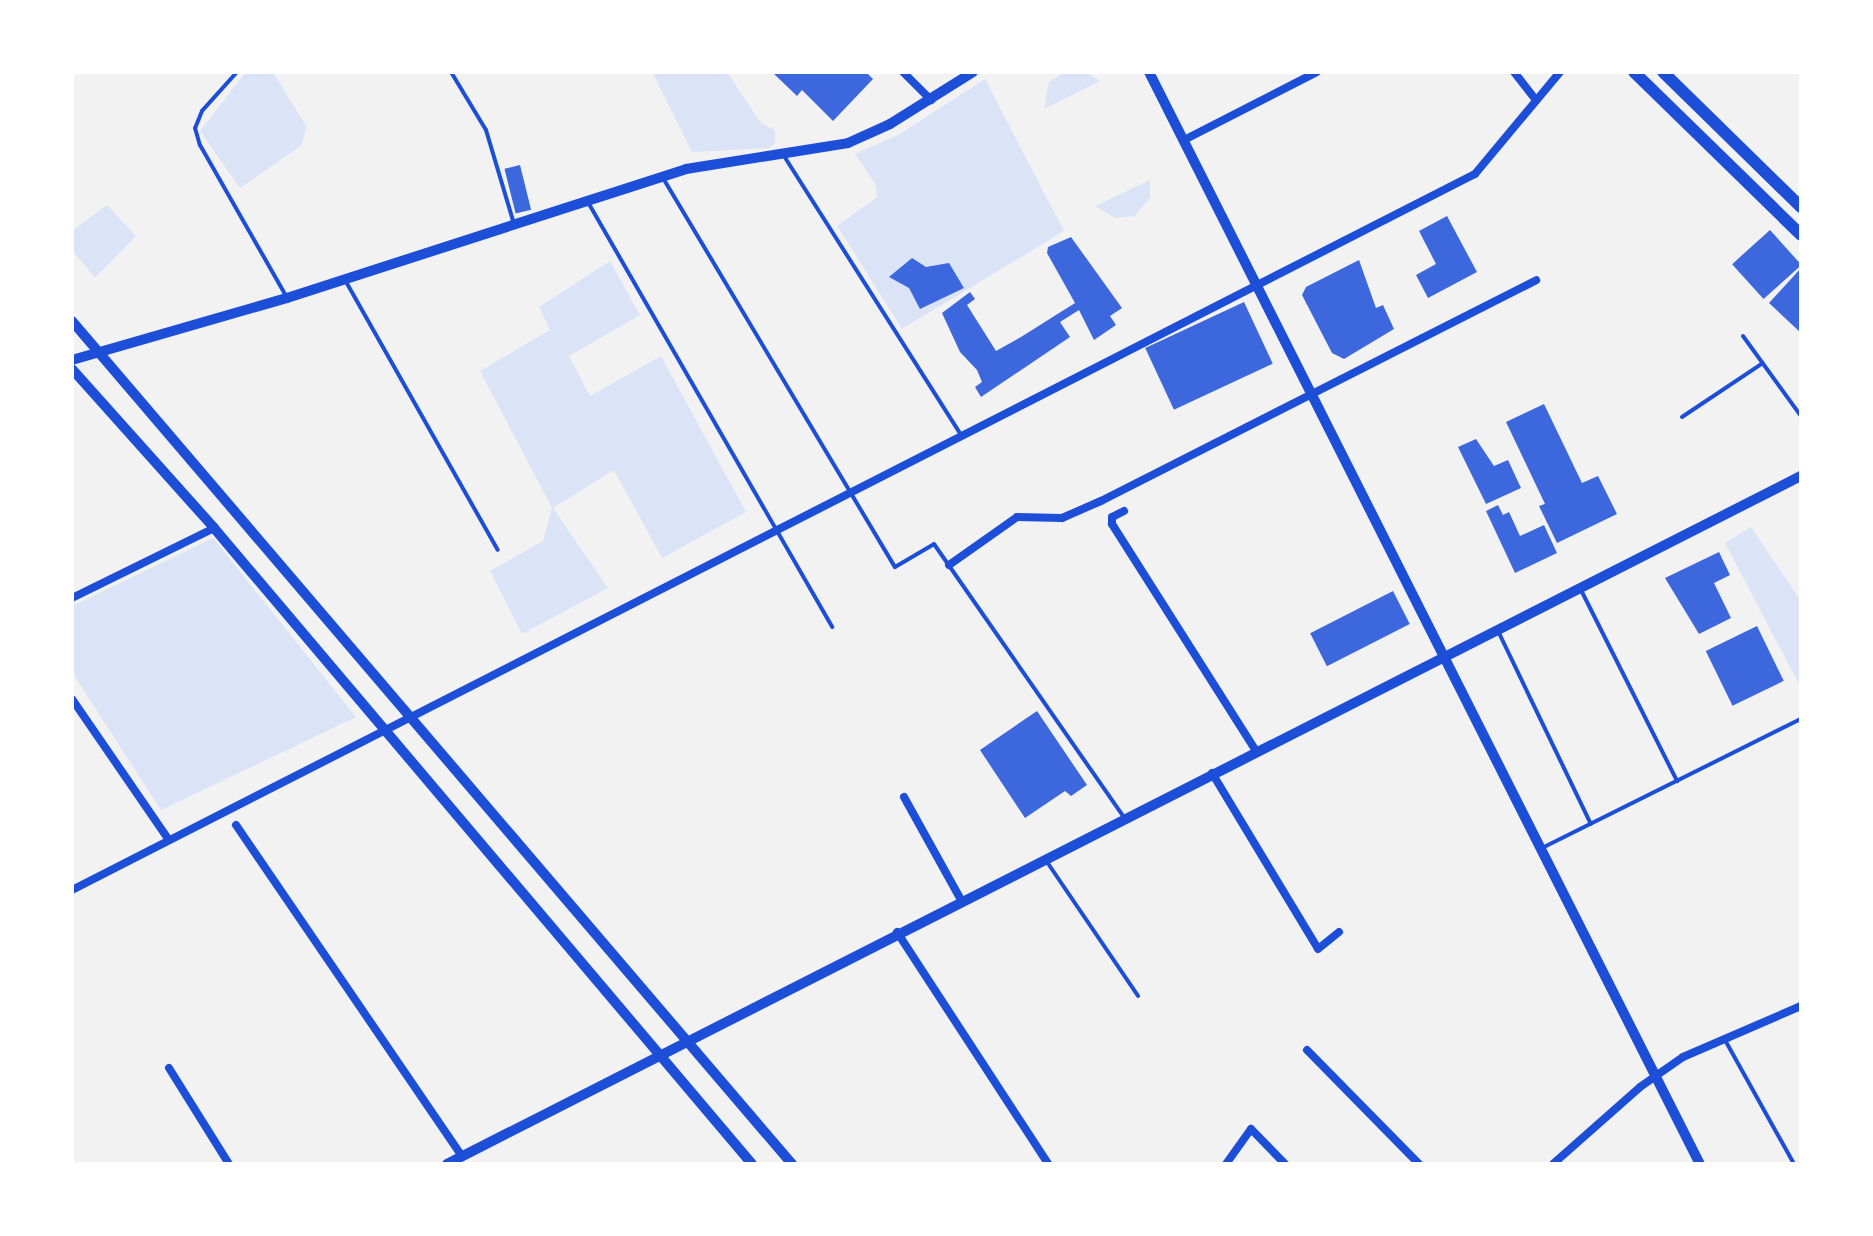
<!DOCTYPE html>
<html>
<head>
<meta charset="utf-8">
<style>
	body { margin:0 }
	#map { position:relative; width:1873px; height:1236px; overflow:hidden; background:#f2f2f2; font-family:Arial,sans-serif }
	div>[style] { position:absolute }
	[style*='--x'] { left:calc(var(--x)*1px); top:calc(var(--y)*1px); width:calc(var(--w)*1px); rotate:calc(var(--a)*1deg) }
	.green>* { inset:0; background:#dbe4f7 }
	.building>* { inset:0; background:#3d67dc; transform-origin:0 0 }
	.service>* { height:4px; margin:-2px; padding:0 2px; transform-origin:2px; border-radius:2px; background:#1d4ed8 }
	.minor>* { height:8px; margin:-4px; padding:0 4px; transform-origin:4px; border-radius:4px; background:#1d4ed8 }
	.tertiary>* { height:10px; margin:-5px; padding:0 5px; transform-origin:5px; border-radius:5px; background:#1d4ed8 }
	.primary>* { height:12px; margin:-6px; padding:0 6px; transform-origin:6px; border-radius:6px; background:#1d4ed8 }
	span { translate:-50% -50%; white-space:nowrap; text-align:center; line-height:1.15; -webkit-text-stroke:8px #fff; paint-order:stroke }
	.frame { position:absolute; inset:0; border:74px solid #fff; pointer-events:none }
</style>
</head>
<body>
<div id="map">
	<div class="green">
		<i style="clip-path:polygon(246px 72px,273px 72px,306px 126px,302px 145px,240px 188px,200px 131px)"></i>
		<i style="clip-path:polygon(652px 72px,727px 72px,761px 123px,775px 130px,775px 143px,770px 148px,692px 152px)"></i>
		<i style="clip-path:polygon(1065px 72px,1085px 72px,1100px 81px,1044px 109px,1049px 82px)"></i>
		<i style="clip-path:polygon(985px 79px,1064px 231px,902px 329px,837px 226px,877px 197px,876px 185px,855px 154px,898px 135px)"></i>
		<i style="clip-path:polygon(1150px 180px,1150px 198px,1135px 216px,1115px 218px,1095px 206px)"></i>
		<i style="clip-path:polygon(107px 205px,136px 236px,95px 278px,72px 250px,72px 231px)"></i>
		<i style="clip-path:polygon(610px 261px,640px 315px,569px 356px,590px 396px,661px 356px,746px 512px,662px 558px,614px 470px,553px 508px,608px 588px,522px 634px,490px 571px,543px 541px,552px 508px,480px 371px,550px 330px,539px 307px)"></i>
		<i style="clip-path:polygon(1751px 527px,1801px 601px,1801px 688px,1725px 543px)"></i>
		<i style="clip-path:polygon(213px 538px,356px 717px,161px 810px,72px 672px,72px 606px)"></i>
	</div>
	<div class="building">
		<i style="clip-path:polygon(772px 72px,866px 72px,873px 79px,833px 121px,802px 90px,797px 96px)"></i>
		<i style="left:520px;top:165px;width:46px;height:16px;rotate:76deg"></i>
		<i style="clip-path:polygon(1447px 216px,1477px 272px,1428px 298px,1416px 275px,1436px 264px,1419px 231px)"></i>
		<i style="left:1770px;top:230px;width:47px;height:51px;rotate:48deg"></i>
		<i style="clip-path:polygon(1071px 237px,1122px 308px,1110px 316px,1116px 325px,1094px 340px,1079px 310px,1060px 322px,1070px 337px,981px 397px,975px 387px,982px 382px,977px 370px,960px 352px,942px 313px,970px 292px,975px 299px,967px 305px,996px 351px,1021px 337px,1075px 303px,1047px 253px,1048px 247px)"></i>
		<i style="clip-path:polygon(912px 258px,926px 267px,949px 263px,964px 288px,920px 309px,909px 288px,889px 277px)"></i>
		<i style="clip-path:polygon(1359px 260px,1376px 308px,1383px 305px,1394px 329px,1344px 359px,1332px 353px,1302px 295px,1306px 287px)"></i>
		<i style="clip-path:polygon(1801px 268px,1801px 333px,1769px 303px)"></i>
		<i style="left:1244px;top:302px;width:68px;height:109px;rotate:65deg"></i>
		<i style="clip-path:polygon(1544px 404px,1582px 483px,1598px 476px,1617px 514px,1557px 543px,1539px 506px,1545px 504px,1506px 422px)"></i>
		<i style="clip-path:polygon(1476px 439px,1494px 466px,1508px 460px,1521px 488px,1486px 504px,1458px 447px)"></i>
		<i style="clip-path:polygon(1498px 505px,1503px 515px,1509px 512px,1520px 536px,1544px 525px,1557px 553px,1515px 573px,1486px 511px)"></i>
		<i style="clip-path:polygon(1719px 552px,1730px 575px,1714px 583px,1731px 618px,1699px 634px,1665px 578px)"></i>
		<i style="left:1393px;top:591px;width:37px;height:93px;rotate:63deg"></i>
		<i style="left:1757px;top:626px;width:61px;height:57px;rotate:64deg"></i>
		<i style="clip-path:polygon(1037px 711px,1087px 785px,1071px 796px,1065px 791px,1025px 818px,980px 750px)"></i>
	</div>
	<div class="service">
		<i style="--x:237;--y:72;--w:52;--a:131.9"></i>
		<i style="--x:202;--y:111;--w:18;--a:112"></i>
		<i style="--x:195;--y:128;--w:18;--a:74"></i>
		<i style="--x:200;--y:145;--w:174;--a:60.3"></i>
		<i style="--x:451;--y:72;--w:68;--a:58.9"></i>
		<i style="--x:486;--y:130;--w:98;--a:73.4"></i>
		<i style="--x:784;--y:156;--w:328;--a:57.6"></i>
		<i style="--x:663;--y:178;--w:453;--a:59.2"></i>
		<i style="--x:895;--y:567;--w:45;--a:-30.5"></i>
		<i style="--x:934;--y:544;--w:333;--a:55.2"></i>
		<i style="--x:589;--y:204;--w:488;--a:60.1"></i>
		<i style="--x:345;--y:280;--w:310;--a:60.5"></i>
		<i style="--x:1743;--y:336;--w:99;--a:54.1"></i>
		<i style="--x:1682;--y:417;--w:97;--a:-33.7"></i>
		<i style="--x:1581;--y:590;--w:214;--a:63.3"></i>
		<i style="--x:1498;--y:631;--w:214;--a:64.3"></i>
		<i style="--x:1542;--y:848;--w:289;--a:-26.5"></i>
		<i style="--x:1047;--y:862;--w:162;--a:55.8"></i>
		<i style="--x:1725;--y:1040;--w:142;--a:60.9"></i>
	</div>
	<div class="minor">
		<i style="--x:903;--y:72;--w:40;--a:45"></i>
		<i style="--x:1514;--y:72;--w:36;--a:52"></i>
		<i style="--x:1184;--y:140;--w:149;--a:-27.1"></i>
		<i style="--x:1124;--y:511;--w:13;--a:153"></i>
		<i style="--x:1112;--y:517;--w:7;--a:90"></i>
		<i style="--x:1112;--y:524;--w:269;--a:57.6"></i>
		<i style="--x:949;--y:565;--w:83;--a:-35.2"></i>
		<i style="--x:1017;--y:517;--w:45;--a:1.3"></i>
		<i style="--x:1062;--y:518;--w:43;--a:-23.6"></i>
		<i style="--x:1101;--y:501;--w:488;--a:-26.9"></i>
		<i style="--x:72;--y:598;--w:158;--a:-26.2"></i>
		<i style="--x:72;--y:699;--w:171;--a:55.5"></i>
		<i style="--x:1212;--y:773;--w:205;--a:58.9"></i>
		<i style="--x:1318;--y:949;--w:27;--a:-39"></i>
		<i style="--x:904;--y:797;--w:118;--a:61"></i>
		<i style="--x:236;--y:825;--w:401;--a:55.7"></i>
		<i style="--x:72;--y:890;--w:1575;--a:-27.04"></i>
		<i style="--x:1475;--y:174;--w:133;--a:-50.2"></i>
		<i style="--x:897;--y:932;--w:277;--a:56.9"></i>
		<i style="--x:1307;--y:1050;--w:160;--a:45.5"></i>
		<i style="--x:169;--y:1068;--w:113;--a:58"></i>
		<i style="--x:1226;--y:1164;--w:43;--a:-54.5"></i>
		<i style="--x:1251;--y:1129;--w:49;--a:45.8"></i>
		<i style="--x:1553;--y:1164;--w:116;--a:-41.5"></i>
		<i style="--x:1640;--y:1087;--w:52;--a:-34.9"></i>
		<i style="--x:1683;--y:1057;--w:129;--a:-23.4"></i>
	</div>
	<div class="tertiary">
		<i style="--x:1149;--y:72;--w:1223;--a:63.23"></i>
		<i style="--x:72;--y:321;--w:1109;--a:49.5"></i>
		<i style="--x:72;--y:360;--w:224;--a:-16.1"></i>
		<i style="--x:287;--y:298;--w:419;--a:-17.9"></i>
		<i style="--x:686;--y:169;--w:164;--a:-9.1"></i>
		<i style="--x:848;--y:143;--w:46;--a:-24.3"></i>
		<i style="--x:890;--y:124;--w:98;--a:-32.1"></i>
		<i style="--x:72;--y:369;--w:213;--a:48.2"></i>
		<i style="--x:214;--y:528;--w:833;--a:49.77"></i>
		<i style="--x:447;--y:1164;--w:1519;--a:-26.94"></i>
	</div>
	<div class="primary">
		<i style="--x:1634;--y:72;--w:233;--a:44.3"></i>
		<i style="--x:1663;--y:72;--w:193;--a:44.4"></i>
	</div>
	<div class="frame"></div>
</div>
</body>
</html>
